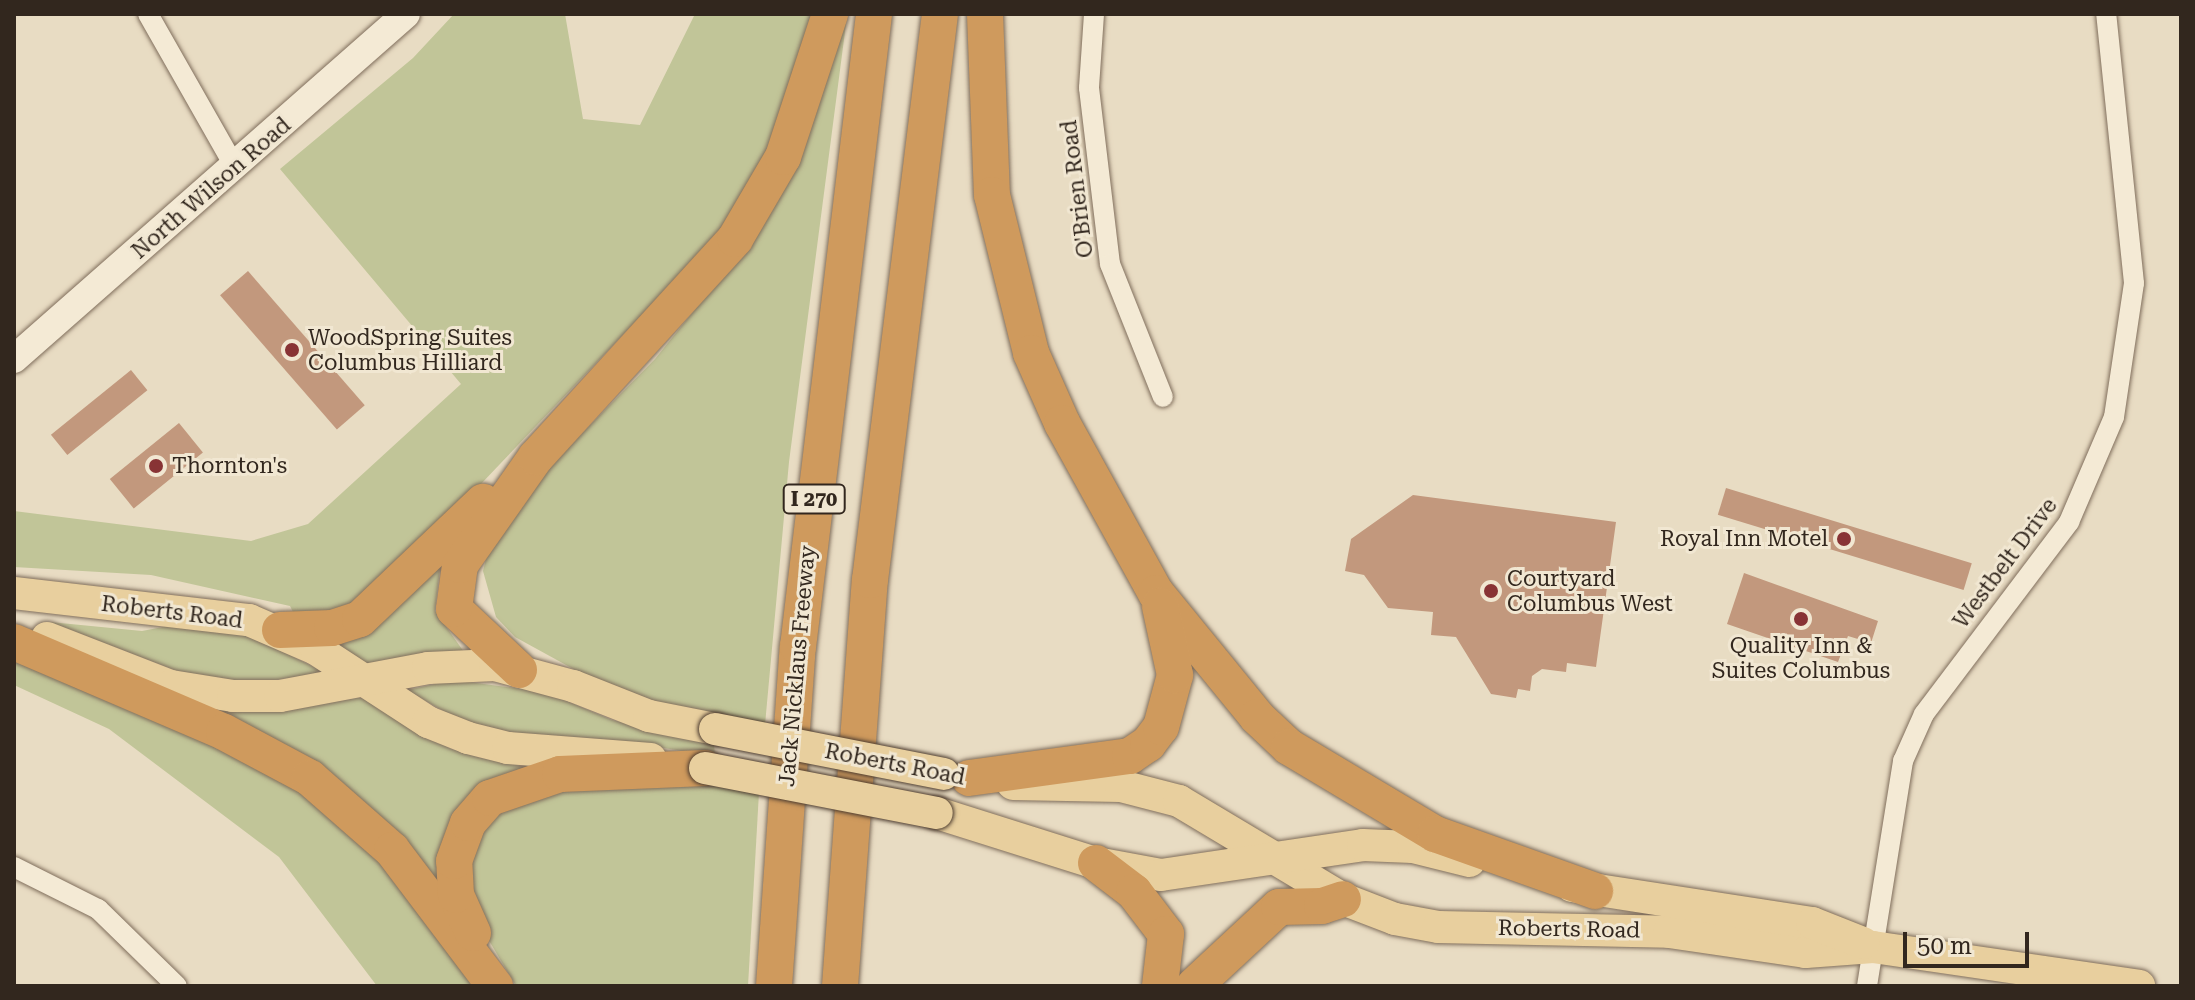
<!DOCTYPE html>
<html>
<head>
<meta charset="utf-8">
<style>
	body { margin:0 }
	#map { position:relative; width:2195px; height:1000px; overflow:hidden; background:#e8dcc3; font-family:"Roboto Serif",serif }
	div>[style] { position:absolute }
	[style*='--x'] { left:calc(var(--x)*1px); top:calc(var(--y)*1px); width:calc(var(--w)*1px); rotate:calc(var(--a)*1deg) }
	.green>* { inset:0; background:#c1c598 }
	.building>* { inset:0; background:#c2987d; transform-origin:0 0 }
	.roads { filter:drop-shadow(0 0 2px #806e5c) drop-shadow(0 0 2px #806e5c) }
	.minor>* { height:20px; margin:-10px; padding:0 10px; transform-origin:10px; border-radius:10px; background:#f4ead5 }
	.secondary>* { height:28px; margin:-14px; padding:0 14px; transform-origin:14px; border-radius:14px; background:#f4ead5 }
	.primary>* { height:32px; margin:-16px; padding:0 16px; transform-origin:16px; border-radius:16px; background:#e8cf9e }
	.motorway>* { height:36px; margin:-18px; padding:0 18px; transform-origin:18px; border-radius:18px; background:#cf9a5d }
	.bridges { filter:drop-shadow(0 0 2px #4e3d30) drop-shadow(0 0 2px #4e3d30) }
	.primary-bridge>* { height:32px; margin:-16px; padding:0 16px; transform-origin:16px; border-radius:16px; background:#e8cf9e }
	.dots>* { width:22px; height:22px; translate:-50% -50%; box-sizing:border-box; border:4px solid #f1e7d2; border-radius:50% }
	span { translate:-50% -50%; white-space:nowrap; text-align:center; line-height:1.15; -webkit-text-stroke:6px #f1e7d2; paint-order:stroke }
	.shield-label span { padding:2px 6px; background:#f1e7d2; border:2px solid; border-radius:6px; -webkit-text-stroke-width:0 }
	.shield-label { font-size:20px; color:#32271e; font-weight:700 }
	.street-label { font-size:22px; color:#32271e }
	.poi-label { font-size:22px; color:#32271e }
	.left { translate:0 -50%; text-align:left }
	.right { translate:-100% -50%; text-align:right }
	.frame { position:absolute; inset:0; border:16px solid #32271e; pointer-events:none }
	.scale { position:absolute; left:1903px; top:932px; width:126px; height:36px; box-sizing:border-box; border:4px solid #32271e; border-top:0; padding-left:10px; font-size:24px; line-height:28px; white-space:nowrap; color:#32271e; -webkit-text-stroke:6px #f1e7d2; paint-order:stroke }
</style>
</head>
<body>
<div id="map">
	<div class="green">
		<i style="clip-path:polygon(454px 14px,565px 14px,583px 119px,640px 125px,695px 14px,817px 14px,790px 109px,735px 217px,381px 589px,331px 616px,294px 614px,290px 606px,151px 575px,14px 567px,14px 511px,251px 541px,308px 524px,461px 384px,280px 169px,413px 58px)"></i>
		<i style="clip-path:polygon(839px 22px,846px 24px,789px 462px,765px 725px,667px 706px,577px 671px,515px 637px,496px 617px,483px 571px,488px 551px,553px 463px,655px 359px,731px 265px)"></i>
		<i style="clip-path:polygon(441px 559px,435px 611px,464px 652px,368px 666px,331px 641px)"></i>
		<i style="clip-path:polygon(50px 622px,142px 631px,184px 623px,245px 633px,326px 673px,253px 683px,195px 678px)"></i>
		<i style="clip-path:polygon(14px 658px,297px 784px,381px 858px,477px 986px,377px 986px,279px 857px,109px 729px,14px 685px)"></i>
		<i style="clip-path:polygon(454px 680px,545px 692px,612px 720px,714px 744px,715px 756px,612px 740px,527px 739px,459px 720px,407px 690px)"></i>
		<i style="clip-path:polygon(363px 697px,451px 749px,524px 767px,500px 779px,446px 902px,200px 708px,271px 712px)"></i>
		<i style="clip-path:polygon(682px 777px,759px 792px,748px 986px,516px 986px,472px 912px,467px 853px,478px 829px,518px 795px)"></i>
	</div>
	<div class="building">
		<i style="left:248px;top:271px;width:178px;height:37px;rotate:49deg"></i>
		<i style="left:131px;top:370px;width:26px;height:103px;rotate:51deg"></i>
		<i style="left:179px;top:423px;width:38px;height:89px;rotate:51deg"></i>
		<i style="left:1726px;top:488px;width:257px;height:28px;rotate:17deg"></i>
		<i style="clip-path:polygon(1413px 495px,1616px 522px,1596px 667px,1567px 663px,1566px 672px,1542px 669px,1532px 676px,1530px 691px,1518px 689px,1516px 698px,1491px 694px,1456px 637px,1431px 635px,1433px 612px,1388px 608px,1364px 575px,1345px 571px,1351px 539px)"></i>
		<i style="clip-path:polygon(1744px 573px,1878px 621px,1871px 643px,1848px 636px,1838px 662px,1727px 624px)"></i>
	</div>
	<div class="roads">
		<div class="minor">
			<i style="--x:148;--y:14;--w:176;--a:60.4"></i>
			<i style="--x:1094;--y:14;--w:74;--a:93.9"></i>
			<i style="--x:1089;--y:88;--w:177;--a:83.2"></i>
			<i style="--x:1110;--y:264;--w:143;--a:68.3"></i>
			<i style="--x:14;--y:867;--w:94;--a:26.6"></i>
			<i style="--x:98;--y:909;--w:110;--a:44.3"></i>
			<i style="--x:1867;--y:986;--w:228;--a:-80.9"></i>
			<i style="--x:1903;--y:761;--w:51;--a:-65.9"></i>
			<i style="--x:1924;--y:714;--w:241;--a:-52.9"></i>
			<i style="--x:2069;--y:522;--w:114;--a:-66.8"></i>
			<i style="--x:2114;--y:417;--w:135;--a:-81.5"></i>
			<i style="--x:2134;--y:283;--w:270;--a:-95.9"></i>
		</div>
		<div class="secondary">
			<i style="--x:14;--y:359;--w:522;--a:-41.35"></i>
		</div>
		<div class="primary">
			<i style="--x:14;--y:593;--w:237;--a:6.6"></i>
			<i style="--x:249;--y:620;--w:73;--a:23.4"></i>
			<i style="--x:316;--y:649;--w:134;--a:33.1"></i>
			<i style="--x:428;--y:722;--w:43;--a:21.8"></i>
			<i style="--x:468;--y:738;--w:41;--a:14"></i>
			<i style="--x:508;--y:748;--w:143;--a:4.4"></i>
			<i style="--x:47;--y:638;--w:133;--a:21.2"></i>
			<i style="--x:171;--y:686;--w:63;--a:9.2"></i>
			<i style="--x:233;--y:696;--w:47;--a:0"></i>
			<i style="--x:280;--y:696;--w:151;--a:-10.7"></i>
			<i style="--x:428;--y:668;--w:67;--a:-2.6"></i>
			<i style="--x:495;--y:665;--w:81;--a:15.1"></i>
			<i style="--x:573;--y:686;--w:82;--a:21.5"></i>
			<i style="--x:649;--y:716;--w:67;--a:11.1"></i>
			<i style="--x:1013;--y:784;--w:108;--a:1.1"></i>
			<i style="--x:1121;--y:786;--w:60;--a:14.5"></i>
			<i style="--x:1179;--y:801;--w:191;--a:30.9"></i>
			<i style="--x:1343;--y:899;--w:56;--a:21"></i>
			<i style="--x:1395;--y:919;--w:44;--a:10.5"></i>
			<i style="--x:1438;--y:927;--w:231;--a:1.2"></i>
			<i style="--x:1669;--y:932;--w:138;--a:8.3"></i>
			<i style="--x:1806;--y:952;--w:67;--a:-4.3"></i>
			<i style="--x:1873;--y:947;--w:269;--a:8.3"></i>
			<i style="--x:937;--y:813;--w:167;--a:17.5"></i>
			<i style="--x:1096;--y:863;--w:66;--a:10.5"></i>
			<i style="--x:1161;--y:875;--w:204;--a:-8.4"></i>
			<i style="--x:1363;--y:845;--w:50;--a:2.3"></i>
			<i style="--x:1413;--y:847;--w:58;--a:14"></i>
			<i style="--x:1572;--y:886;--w:243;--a:8.8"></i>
			<i style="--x:1812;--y:923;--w:55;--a:21.4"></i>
		</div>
		<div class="motorway">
			<i style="--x:985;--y:14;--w:181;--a:87.8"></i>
			<i style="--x:992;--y:195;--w:163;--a:76.1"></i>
			<i style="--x:1031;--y:353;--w:77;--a:66.1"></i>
			<i style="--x:1062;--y:423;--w:194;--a:61.1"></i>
			<i style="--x:1156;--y:593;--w:160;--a:50.8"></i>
			<i style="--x:1257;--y:717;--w:44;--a:43.2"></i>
			<i style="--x:1289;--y:747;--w:170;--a:30.8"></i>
			<i style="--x:1435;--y:834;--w:170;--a:19.6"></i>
			<i style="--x:280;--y:630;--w:52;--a:-2.2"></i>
			<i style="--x:332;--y:628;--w:29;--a:-18"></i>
			<i style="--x:360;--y:619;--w:170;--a:-43.6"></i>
			<i style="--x:14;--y:642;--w:228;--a:23.2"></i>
			<i style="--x:224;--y:732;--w:98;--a:28.1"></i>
			<i style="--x:310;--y:778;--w:109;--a:41.3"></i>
			<i style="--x:392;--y:850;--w:171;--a:52.9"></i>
			<i style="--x:519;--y:670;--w:89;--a:-136.8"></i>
			<i style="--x:454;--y:609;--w:44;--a:-82.2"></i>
			<i style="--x:460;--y:565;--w:132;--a:-54.9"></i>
			<i style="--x:536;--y:457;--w:295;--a:-47.6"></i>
			<i style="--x:735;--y:239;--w:95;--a:-59.7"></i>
			<i style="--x:783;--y:157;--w:151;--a:-71.8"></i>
			<i style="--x:969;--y:778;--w:162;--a:-7.8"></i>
			<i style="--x:1130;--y:756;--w:22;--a:-34"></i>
			<i style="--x:1148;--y:744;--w:21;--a:-53"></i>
			<i style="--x:1161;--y:727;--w:54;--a:-74.9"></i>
			<i style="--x:1175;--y:675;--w:71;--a:-102.3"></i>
			<i style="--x:1096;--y:863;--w:48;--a:37.3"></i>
			<i style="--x:1134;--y:892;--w:53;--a:52.7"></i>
			<i style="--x:1166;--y:934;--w:52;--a:96.6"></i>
			<i style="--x:473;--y:933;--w:42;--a:-114.1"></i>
			<i style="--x:456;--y:895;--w:34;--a:-93"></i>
			<i style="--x:454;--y:861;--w:40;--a:-69.8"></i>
			<i style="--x:468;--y:823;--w:33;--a:-49"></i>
			<i style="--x:490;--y:798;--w:74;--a:-18.9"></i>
			<i style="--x:560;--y:774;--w:145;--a:-2.4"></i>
			<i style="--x:774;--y:986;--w:340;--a:-86"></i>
			<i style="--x:798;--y:647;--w:638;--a:-83.15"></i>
			<i style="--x:840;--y:986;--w:407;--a:-85.8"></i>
			<i style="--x:870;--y:580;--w:570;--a:-82.95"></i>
			<i style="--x:1194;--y:986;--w:116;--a:-42.9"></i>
			<i style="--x:1279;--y:907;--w:43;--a:-1.3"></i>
			<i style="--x:1322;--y:906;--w:22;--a:-18"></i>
		</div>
	</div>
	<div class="bridges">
		<div class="primary-bridge">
			<i style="--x:715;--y:729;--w:233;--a:11.1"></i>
			<i style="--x:705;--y:768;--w:236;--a:11"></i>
		</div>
	</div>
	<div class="dots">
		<i style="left:292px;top:350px;background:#883335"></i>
		<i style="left:156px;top:466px;background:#883335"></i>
		<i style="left:1844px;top:539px;background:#883335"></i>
		<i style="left:1491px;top:591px;background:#883335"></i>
		<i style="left:1801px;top:619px;background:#883335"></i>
	</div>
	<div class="shield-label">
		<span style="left:814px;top:499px">I 270</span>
	</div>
	<div class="street-label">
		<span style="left:211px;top:188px;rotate:-41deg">North Wilson Road</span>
		<span style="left:1077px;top:189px;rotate:-97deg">O'Brien Road</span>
		<span style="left:2005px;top:563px;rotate:-53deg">Westbelt Drive</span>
		<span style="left:172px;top:612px;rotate:7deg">Roberts Road</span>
		<span style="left:797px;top:666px;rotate:-85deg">Jack Nicklaus Freeway</span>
		<span style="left:895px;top:764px;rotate:11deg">Roberts Road</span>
		<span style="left:1569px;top:929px;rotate:1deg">Roberts Road</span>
	</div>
	<div class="poi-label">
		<span class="left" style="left:308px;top:350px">WoodSpring Suites<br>Columbus Hilliard</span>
		<span class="left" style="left:172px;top:466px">Thornton's</span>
		<span class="right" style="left:1828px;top:539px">Royal Inn Motel</span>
		<span class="left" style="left:1507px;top:591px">Courtyard<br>Columbus West</span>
		<span style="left:1801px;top:658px">Quality Inn &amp;<br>Suites Columbus</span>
	</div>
	<div class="frame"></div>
	<div class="scale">50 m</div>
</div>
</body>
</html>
